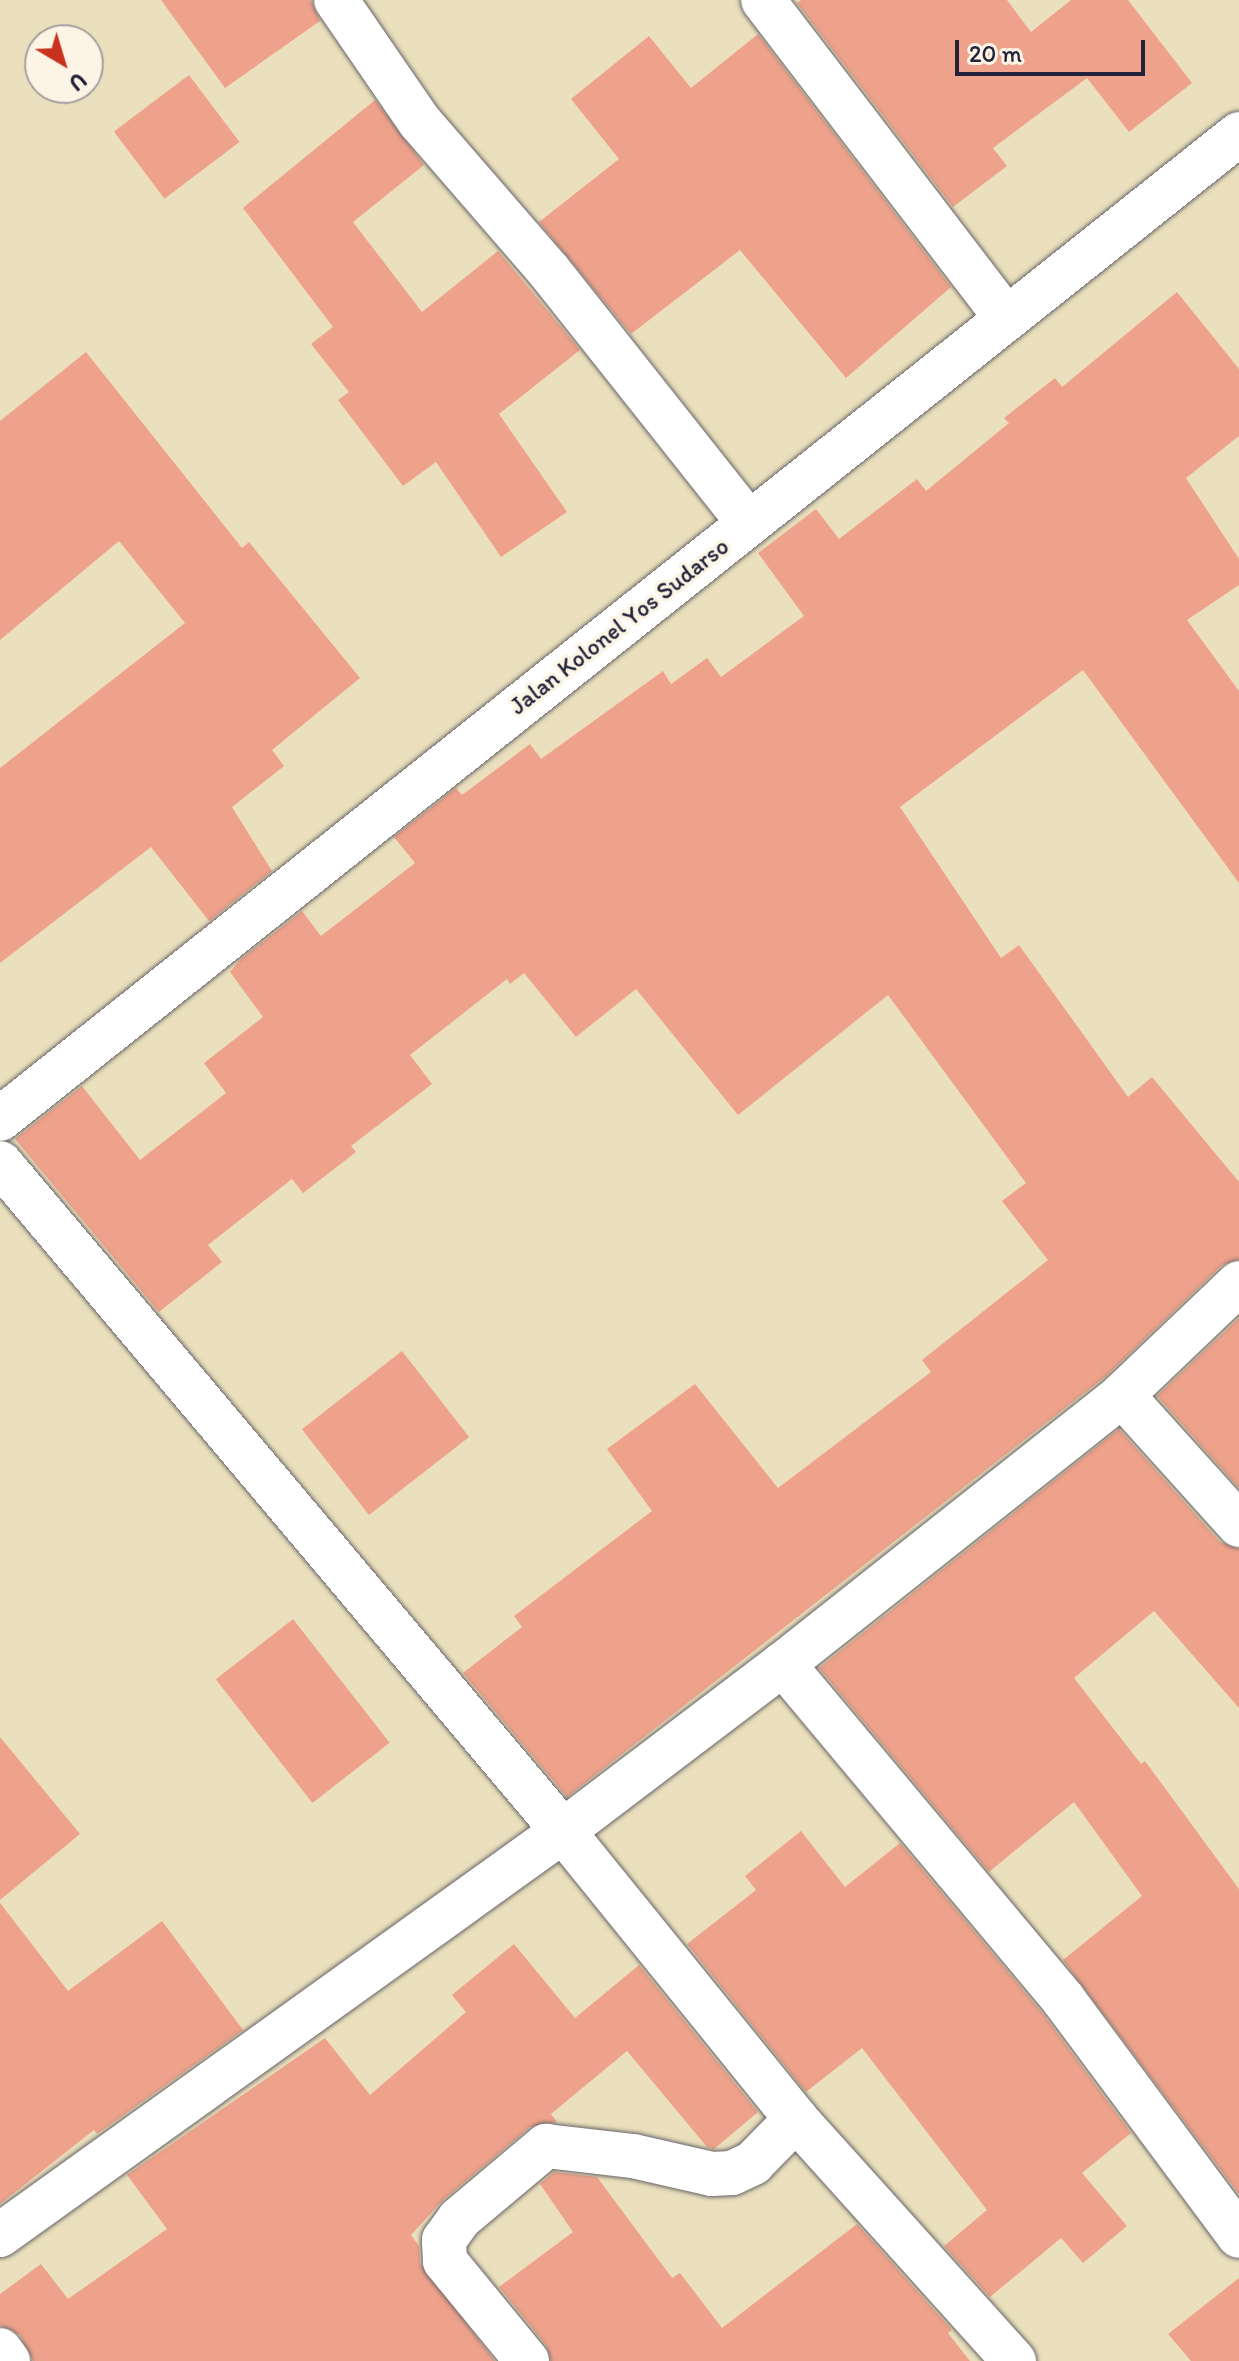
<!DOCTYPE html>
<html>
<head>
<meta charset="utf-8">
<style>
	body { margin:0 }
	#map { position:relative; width:1239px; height:2361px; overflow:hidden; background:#ebe0bd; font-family:Itim,sans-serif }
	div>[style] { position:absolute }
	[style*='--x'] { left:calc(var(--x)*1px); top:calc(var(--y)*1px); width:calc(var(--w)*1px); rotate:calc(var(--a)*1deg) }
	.building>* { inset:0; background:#efa28b; transform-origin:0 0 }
	.roads { filter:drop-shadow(0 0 2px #686468) drop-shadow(0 0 2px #686468) }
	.minor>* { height:44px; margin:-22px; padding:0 22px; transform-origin:22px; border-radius:22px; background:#fff }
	span { translate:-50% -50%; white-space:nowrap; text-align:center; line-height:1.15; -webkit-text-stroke:7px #fcf5e5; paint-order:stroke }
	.street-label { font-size:24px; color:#22223b }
	.north { position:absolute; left:24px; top:24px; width:80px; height:80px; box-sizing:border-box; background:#fcf5e5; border:2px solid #a5a1a1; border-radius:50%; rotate:142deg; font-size:22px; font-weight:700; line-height:32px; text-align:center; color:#22223b }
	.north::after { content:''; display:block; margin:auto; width:28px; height:36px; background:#c8321e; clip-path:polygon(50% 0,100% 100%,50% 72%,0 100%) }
	.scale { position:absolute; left:955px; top:40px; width:190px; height:36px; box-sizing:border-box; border:4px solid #22223b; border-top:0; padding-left:10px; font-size:24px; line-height:28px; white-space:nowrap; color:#22223b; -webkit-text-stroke:6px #fcf5e5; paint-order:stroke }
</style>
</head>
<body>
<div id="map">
	<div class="building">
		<i style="clip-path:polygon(161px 0,311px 0,320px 21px,225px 88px)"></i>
		<i style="clip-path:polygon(801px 0,1007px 0,1031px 32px,1071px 0,1128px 0,1192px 83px,1129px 132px,1087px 78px,993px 148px,1007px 166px,953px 207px,797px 3px)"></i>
		<i style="clip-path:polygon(758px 34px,951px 287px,846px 378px,740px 250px,631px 334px,539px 222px,619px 159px,571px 99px,649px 36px,691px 88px)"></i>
		<i style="left:189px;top:75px;width:84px;height:94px;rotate:53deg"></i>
		<i style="clip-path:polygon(375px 100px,424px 165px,353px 222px,422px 312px,498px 251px,580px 350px,499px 414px,567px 512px,501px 557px,436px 462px,403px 486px,338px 400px,349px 392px,311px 344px,333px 327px,243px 208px)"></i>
		<i style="clip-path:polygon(1177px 292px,1239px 369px,1239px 436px,1186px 478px,1239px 559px,1239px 585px,1187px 620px,1239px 691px,1239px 883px,1083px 670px,900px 807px,1001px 958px,1019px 945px,1128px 1097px,1152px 1077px,1239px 1182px,1239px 1259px,1222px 1265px,1106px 1376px,567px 1797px,463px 1673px,522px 1627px,514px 1616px,652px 1511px,607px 1449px,695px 1384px,778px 1488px,931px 1372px,922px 1360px,1048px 1260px,1002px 1201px,1026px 1183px,888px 995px,738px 1115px,636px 989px,576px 1037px,524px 973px,510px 984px,507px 979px,410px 1055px,432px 1084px,351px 1146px,356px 1152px,303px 1193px,292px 1179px,208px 1245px,222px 1262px,159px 1312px,15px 1139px,82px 1086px,140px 1160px,226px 1093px,204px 1063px,263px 1017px,230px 972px,240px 960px,302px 911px,321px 936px,415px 863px,394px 837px,456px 788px,462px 795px,530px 744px,541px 759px,663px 671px,671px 684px,707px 658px,721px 677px,804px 616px,758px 553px,816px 509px,839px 539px,917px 479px,926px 491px,1009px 423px,1004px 418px,1055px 378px,1062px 387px)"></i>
		<i style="clip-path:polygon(86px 352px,242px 548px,249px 542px,360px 678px,272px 750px,284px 766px,232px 807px,272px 871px,209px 921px,151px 847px,0 963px,0 768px,185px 623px,119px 541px,0 640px,0 421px)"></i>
		<i style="clip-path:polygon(1239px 1318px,1239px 1488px,1157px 1396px)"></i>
		<i style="left:402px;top:1351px;width:109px;height:127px;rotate:52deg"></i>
		<i style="clip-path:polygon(1119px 1429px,1220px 1542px,1239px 1549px,1239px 1708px,1154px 1611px,1074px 1678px,1141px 1764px,1145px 1761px,1239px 1889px,1239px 2194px,1063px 1960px,1142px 1896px,1074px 1802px,989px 1872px,819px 1668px)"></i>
		<i style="left:293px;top:1619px;width:157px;height:98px;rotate:52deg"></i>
		<i style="clip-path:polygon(0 1737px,80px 1834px,0 1900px)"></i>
		<i style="clip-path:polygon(801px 1831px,845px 1887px,900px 1843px,1043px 2014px,1131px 2133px,1082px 2173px,1127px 2226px,1083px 2263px,1061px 2238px,990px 2297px,944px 2246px,987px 2210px,862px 2048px,806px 2092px,687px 1944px,756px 1890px,745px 1876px)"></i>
		<i style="clip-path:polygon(0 1903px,68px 1991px,162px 1921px,243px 2030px,97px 2134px,94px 2130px,0 2204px)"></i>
		<i style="clip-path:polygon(514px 1944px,575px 2018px,639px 1965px,758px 2112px,714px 2149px,707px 2147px,627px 2051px,551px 2114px,557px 2122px,530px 2127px,443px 2200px,411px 2235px,419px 2246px,420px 2263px,495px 2361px,33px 2361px,20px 2335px,0 2325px,0 2294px,41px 2264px,68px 2299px,167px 2229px,127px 2175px,325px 2038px,370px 2095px,466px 2012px,452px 1995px)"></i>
		<i style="clip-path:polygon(554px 2172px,597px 2177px,672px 2278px,680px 2273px,722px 2328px,857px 2224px,952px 2330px,948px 2333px,970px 2361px,551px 2361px,546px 2345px,499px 2287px,573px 2232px,540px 2184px)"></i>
		<i style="clip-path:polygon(1239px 2278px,1239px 2361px,1191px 2361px,1168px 2334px)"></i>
	</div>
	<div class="roads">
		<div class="minor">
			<i style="--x:336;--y:0;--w:148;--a:55.5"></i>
			<i style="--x:420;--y:122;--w:197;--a:49.1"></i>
			<i style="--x:549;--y:271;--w:322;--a:51.6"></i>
			<i style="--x:763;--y:0;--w:400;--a:52.6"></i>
			<i style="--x:0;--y:1119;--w:1583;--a:-38.48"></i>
			<i style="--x:0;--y:1163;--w:874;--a:49.88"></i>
			<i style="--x:563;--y:1831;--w:370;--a:51"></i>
			<i style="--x:796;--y:2119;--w:326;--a:48"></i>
			<i style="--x:1122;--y:1395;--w:175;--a:48"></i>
			<i style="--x:783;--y:1664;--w:437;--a:50.1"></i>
			<i style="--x:1063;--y:1999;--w:295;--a:53.4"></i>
			<i style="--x:0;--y:2235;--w:693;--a:-35.66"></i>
			<i style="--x:563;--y:1831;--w:276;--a:-37.2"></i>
			<i style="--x:783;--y:1664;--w:433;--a:-38.4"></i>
			<i style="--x:1122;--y:1395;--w:162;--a:-43.7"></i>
			<i style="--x:0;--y:2350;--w:14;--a:54"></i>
			<i style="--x:527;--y:2361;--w:129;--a:-129.4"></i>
			<i style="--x:445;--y:2261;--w:21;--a:-93"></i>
			<i style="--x:444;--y:2240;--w:26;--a:-54"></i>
			<i style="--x:459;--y:2219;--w:114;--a:-40"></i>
			<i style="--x:546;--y:2146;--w:88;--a:6.6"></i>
			<i style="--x:633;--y:2156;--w:81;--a:12.8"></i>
			<i style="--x:712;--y:2174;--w:20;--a:-3"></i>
			<i style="--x:732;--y:2173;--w:23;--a:-25"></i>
			<i style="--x:753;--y:2163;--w:62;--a:-45.7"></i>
		</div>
	</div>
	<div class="street-label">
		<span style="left:619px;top:626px;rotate:-38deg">Jalan Kolonel Yos Sudarso</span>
	</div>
	<div class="north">U</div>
	<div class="scale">20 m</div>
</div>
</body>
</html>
